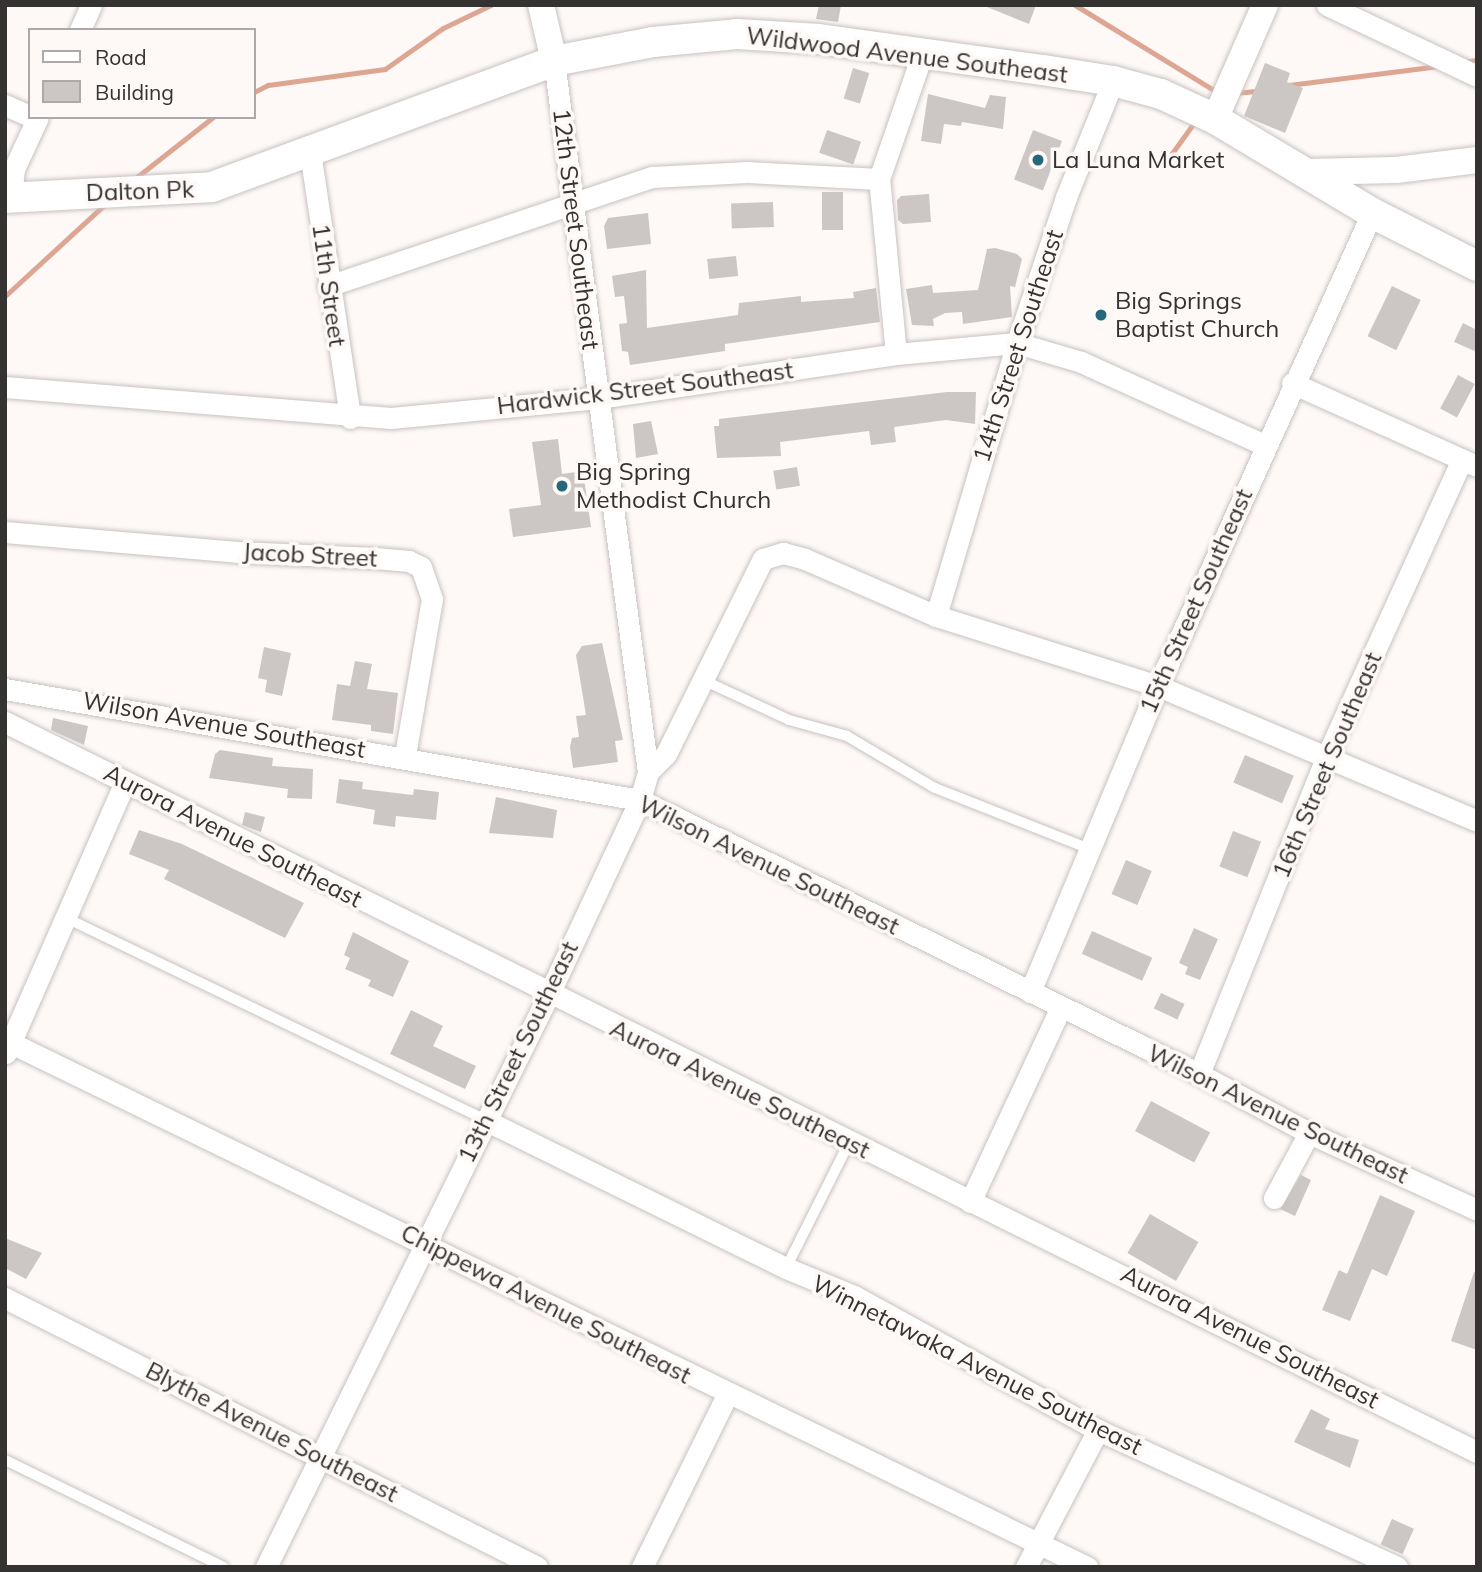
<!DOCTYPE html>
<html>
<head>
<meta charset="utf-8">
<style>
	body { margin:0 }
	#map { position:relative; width:1482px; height:1572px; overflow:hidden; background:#fef8f6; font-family:Mulish,sans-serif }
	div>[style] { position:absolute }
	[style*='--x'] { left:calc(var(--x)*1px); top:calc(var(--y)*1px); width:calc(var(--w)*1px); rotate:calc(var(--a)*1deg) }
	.stream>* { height:5px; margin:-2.5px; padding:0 2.5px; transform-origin:2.5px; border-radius:2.5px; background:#dda693 }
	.building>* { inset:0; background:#ccc7c5; transform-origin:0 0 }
	.roads { filter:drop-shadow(0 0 2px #c7c2c0) drop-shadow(0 0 2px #c7c2c0) }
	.service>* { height:10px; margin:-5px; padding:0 5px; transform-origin:5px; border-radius:5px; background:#fff }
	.minor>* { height:21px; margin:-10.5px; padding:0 10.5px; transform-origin:10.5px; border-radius:10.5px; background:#fff }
	.tertiary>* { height:26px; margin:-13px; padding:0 13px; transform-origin:13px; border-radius:13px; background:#fff }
	.secondary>* { height:30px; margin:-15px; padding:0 15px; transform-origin:15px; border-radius:15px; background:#fff }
	.dots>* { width:19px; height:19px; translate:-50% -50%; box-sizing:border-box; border:4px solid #fef8f6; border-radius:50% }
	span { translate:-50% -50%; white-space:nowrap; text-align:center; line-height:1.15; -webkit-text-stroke:7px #fef8f6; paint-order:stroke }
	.street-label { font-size:24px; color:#353332 }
	.poi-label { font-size:24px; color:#353332 }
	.left { translate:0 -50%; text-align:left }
	.frame { position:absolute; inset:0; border:7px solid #353332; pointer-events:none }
	.legend { position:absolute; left:28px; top:28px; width:228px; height:91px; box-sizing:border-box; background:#fef8f6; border:2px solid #aea9a8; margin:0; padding:9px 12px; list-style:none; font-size:21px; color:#353332 }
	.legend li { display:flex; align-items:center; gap:14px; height:35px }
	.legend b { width:35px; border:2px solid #aea9a8 }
</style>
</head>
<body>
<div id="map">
	<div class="stream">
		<i style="--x:1075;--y:5;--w:167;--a:31.5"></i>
		<i style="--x:1463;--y:62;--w:14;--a:-8"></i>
		<i style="--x:1289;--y:85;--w:151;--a:-7.2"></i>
		<i style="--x:254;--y:92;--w:16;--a:-27"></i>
		<i style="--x:268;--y:85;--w:118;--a:-7.8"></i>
		<i style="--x:385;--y:69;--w:71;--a:-35.3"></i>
		<i style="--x:443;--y:28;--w:53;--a:-25.6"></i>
		<i style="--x:1234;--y:93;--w:25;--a:-5"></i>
		<i style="--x:1170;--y:156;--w:44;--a:-54.2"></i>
		<i style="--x:133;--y:180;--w:102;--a:-38.2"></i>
		<i style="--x:5;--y:296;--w:134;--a:-42.6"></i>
	</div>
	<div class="building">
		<i style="clip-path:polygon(819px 5px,841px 5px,838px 22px,816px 19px)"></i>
		<i style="clip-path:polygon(982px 5px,1036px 5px,1029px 24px)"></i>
		<i style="clip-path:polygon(1265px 63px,1290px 73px,1287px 82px,1303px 88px,1285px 133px,1244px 116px)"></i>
		<i style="left:853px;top:68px;width:17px;height:32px;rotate:17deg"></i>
		<i style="clip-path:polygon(928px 94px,985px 108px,990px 95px,1006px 97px,1003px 129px,962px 122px,961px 126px,944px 124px,941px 144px,921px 141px)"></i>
		<i style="left:827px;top:130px;width:36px;height:24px;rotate:19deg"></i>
		<i style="left:1033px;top:130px;width:31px;height:53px;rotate:21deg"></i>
		<i style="left:822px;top:192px;width:21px;height:38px"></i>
		<i style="clip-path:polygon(929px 194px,931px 222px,903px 224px,898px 220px,897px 200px,901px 196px)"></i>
		<i style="left:773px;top:202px;width:25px;height:42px;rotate:88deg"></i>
		<i style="clip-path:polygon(648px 213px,651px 244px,607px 249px,604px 226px,608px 218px)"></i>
		<i style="clip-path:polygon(995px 248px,1017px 254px,1022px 259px,1015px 287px,1010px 286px,1012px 317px,963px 324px,962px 312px,945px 313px,933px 319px,934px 326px,912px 325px,906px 289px,932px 285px,933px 293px,978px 290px,987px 249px)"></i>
		<i style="left:736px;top:256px;width:20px;height:29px;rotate:84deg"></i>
		<i style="clip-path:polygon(646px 270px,647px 328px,738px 315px,739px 303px,801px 296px,801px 302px,854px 298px,853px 292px,876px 288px,880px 322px,725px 344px,725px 351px,630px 365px,628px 352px,622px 351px,619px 324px,627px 323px,624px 296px,615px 297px,612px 276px)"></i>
		<i style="left:1392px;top:286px;width:32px;height:56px;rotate:26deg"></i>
		<i style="clip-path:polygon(1463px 323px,1477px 330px,1477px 352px,1454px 342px)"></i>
		<i style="left:1458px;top:375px;width:19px;height:38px;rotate:28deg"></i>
		<i style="clip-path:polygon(947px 392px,976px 392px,975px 424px,946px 420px,894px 427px,896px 442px,871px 445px,869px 431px,780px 442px,781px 456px,717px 458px,714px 426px,719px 426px,719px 419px)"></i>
		<i style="clip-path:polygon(651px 421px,658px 454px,636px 458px,633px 424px)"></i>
		<i style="clip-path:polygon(558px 439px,562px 474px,583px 471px,591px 527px,513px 537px,509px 509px,541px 505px,532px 442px)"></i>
		<i style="left:797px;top:467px;width:19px;height:24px;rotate:81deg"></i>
		<i style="clip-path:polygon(602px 643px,623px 740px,615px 741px,618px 762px,573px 768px,570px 747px,572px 738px,579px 737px,576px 716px,586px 715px,576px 655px,582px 646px)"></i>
		<i style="clip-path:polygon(264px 647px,291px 653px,282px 696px,265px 692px,267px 680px,258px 678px)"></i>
		<i style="clip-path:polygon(355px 661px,372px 664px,367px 689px,398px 693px,393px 734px,371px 731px,371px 725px,332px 720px,337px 684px,350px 686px)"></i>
		<i style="clip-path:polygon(53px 718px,88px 726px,84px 745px,51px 730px)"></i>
		<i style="clip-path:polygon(220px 750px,273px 758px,272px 766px,313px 769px,312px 799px,287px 798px,288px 789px,209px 778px,215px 754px)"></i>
		<i style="left:1245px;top:755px;width:53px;height:30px;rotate:23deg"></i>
		<i style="clip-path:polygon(339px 779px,363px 782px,362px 789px,413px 795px,414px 789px,439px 792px,436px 820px,396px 816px,395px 827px,373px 824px,375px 810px,336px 803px)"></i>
		<i style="clip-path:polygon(496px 797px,557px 810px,553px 838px,489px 833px)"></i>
		<i style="clip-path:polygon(245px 812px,265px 817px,261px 832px,242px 825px)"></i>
		<i style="clip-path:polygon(139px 830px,182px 844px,304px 903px,285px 938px,164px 879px,169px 870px,129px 854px)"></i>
		<i style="left:1233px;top:831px;width:30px;height:38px;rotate:21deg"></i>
		<i style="left:1126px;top:860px;width:28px;height:37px;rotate:23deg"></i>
		<i style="clip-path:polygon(1194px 928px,1218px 939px,1200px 980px,1185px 974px,1188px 967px,1179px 963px)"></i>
		<i style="left:1092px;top:931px;width:66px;height:25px;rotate:24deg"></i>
		<i style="clip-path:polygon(353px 932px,409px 961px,393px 997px,368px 986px,371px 980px,345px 969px,350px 958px,344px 955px)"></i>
		<i style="left:1161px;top:993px;width:26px;height:17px;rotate:25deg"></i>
		<i style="clip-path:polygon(411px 1010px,443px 1026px,433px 1046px,476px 1066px,465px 1089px,390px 1054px)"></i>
		<i style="left:1151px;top:1101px;width:67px;height:34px;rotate:28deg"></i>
		<i style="clip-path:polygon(1301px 1175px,1311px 1180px,1295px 1216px,1280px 1209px)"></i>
		<i style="clip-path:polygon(1380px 1195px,1415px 1211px,1387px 1276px,1372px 1269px,1350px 1321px,1322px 1310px,1339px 1270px,1347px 1274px)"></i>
		<i style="left:1150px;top:1214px;width:56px;height:45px;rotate:30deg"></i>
		<i style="clip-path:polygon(5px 1238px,42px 1253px,26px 1279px,5px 1268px)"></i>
		<i style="clip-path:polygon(1474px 1272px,1477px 1273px,1477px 1350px,1451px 1341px)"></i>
		<i style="clip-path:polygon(1311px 1409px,1330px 1419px,1325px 1429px,1359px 1440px,1350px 1468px,1294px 1442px)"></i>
		<i style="left:1392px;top:1519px;width:24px;height:28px;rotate:24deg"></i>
	</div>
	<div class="roads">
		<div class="service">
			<i style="--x:703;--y:680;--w:95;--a:24.9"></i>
			<i style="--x:789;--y:720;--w:60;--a:15.4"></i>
			<i style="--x:847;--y:736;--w:102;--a:30.6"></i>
			<i style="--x:935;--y:788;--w:167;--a:21.5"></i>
			<i style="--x:66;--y:918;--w:465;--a:25.7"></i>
			<i style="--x:786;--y:1268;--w:140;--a:-63.3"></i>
			<i style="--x:5;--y:1460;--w:243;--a:26.1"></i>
		</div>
		<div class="minor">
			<i style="--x:1327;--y:5;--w:166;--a:25.3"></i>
			<i style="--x:80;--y:30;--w:27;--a:-66"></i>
			<i style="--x:554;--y:61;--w:717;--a:82.47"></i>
			<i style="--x:5;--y:105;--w:27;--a:24"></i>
			<i style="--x:310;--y:152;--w:269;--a:81.4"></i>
			<i style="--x:11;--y:197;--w:28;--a:-84"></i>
			<i style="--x:14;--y:169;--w:57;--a:-65.2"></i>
			<i style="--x:328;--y:286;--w:342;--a:-18.6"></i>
			<i style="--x:652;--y:177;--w:95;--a:-3"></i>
			<i style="--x:747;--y:172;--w:132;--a:3"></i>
			<i style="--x:896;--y:354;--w:176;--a:-95.5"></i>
			<i style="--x:879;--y:179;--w:131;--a:-70.9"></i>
			<i style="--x:1292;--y:383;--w:203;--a:24.2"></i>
			<i style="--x:5;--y:387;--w:387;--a:4.6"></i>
			<i style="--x:391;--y:418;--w:208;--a:-5.5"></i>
			<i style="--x:598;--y:398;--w:301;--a:-8.4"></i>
			<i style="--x:896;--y:354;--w:121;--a:-5.2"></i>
			<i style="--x:1017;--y:343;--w:67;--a:16.5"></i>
			<i style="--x:1081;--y:362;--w:202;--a:24.3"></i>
			<i style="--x:5;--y:532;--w:233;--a:4.9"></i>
			<i style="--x:237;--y:552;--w:138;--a:2.5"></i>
			<i style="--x:375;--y:558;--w:34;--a:5"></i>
			<i style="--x:409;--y:561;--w:13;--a:27"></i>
			<i style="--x:421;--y:567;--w:34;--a:71"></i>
			<i style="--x:432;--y:599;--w:159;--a:99.8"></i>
			<i style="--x:936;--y:616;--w:285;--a:-73.5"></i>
			<i style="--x:1017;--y:343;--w:154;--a:-71.4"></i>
			<i style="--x:1066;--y:197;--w:125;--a:-67.9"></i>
			<i style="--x:5;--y:689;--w:645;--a:9.92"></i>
			<i style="--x:640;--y:800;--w:623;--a:26.11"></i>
			<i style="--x:1199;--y:1074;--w:125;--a:28.2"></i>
			<i style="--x:1309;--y:1133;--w:185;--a:24.6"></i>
			<i style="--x:5;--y:722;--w:1643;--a:26.38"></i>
			<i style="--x:1030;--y:992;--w:332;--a:-67.3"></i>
			<i style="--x:1158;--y:686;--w:519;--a:-65.66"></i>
			<i style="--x:5;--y:1040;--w:1204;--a:25.97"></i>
			<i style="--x:6;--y:1053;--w:296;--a:-66.3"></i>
			<i style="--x:1199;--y:1074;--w:338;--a:-68.1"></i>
			<i style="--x:1325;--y:760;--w:330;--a:-65.5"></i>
			<i style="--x:485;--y:1120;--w:335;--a:26.2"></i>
			<i style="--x:786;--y:1268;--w:74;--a:22.4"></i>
			<i style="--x:854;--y:1296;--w:278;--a:28.8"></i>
			<i style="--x:1098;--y:1430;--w:329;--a:24.6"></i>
			<i style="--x:1274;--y:1198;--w:74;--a:-61.7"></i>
			<i style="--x:970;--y:1202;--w:215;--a:-65"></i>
			<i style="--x:5;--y:1298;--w:596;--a:26.82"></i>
			<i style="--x:266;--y:1567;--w:639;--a:-63.72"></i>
			<i style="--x:549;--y:994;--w:214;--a:-64.9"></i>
			<i style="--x:640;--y:800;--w:29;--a:-74"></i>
			<i style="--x:648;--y:772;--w:25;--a:-45"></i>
			<i style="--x:666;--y:754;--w:218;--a:-63.6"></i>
			<i style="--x:763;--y:559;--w:21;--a:-17"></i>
			<i style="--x:783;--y:553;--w:23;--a:15"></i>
			<i style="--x:805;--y:559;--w:143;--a:23.5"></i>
			<i style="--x:936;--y:616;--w:233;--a:17.5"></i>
			<i style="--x:1158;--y:686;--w:346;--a:22.9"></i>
			<i style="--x:642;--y:1567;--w:192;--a:-63.7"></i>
			<i style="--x:1026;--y:1567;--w:155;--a:-62.3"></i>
		</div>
		<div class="tertiary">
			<i style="--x:541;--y:5;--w:57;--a:76.9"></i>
			<i style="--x:1215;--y:119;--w:124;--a:-66.3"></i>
			<i style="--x:1305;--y:172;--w:91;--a:-1.3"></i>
			<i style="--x:1396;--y:170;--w:82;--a:-7"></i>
		</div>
		<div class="secondary">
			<i style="--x:5;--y:198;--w:207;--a:-3"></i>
			<i style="--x:212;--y:187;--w:364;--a:-20.2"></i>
			<i style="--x:554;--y:61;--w:101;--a:-10.9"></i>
			<i style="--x:653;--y:42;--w:84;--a:-5.4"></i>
			<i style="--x:737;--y:34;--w:82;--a:3.5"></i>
			<i style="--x:819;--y:39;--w:226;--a:7.9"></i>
			<i style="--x:1043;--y:70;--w:71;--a:8.9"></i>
			<i style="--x:1113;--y:81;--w:50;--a:15.2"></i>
			<i style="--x:1161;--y:94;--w:60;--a:24.8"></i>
			<i style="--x:1215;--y:119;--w:183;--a:30.9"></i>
			<i style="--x:1372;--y:213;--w:118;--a:26.8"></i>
		</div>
	</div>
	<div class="dots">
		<i style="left:1038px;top:160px;background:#26687b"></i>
		<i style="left:1101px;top:315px;background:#26687b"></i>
		<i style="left:562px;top:486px;background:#26687b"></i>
	</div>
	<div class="street-label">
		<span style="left:907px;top:55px;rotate:7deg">Wildwood Avenue Southeast</span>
		<span style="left:140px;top:191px;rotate:-2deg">Dalton Pk</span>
		<span style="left:576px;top:229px;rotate:83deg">12th Street Southeast</span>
		<span style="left:329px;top:285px;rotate:82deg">11th Street</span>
		<span style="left:1018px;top:346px;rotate:-72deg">14th Street Southeast</span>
		<span style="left:645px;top:388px;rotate:-7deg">Hardwick Street Southeast</span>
		<span style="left:310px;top:555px;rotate:3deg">Jacob Street</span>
		<span style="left:1196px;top:601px;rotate:-66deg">15th Street Southeast</span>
		<span style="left:224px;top:725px;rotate:10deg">Wilson Avenue Southeast</span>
		<span style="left:1327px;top:765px;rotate:-67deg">16th Street Southeast</span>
		<span style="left:233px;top:836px;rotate:27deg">Aurora Avenue Southeast</span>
		<span style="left:769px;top:865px;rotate:26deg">Wilson Avenue Southeast</span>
		<span style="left:518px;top:1052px;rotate:-64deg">13th Street Southeast</span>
		<span style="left:740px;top:1089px;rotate:26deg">Aurora Avenue Southeast</span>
		<span style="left:1278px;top:1114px;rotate:26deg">Wilson Avenue Southeast</span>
		<span style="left:546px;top:1304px;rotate:27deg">Chippewa Avenue Southeast</span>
		<span style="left:1250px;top:1337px;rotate:27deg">Aurora Avenue Southeast</span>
		<span style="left:977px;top:1365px;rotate:27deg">Winnetawaka Avenue Southeast</span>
		<span style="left:272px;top:1432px;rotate:27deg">Blythe Avenue Southeast</span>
	</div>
	<div class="poi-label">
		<span class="left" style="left:1052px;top:160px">La Luna Market</span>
		<span class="left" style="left:1115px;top:315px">Big Springs<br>Baptist Church</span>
		<span class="left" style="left:576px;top:486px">Big Spring<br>Methodist Church</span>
	</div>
	<div class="frame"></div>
	<ul class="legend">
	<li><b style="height:9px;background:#fff"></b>Road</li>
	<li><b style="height:19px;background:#ccc7c5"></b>Building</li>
	</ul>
</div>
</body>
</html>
